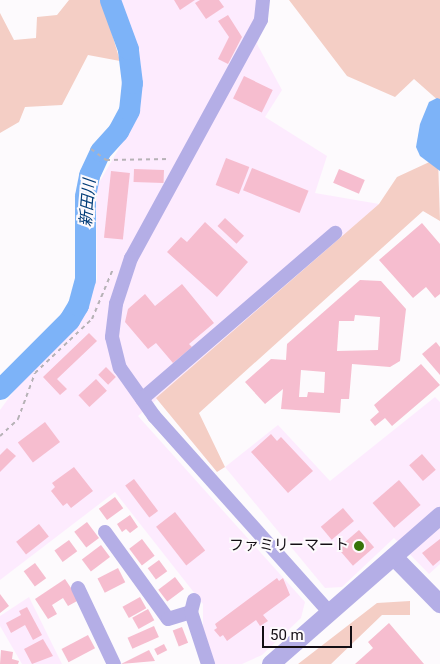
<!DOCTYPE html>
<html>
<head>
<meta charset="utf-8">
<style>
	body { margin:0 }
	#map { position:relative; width:440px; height:664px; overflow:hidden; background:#fdfafd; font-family:Roboto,"Noto Sans JP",sans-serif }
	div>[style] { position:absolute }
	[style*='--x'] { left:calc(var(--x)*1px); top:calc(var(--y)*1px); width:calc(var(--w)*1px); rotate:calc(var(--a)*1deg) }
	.built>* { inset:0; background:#fdebfe }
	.green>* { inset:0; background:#f4cec5 }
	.water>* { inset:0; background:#7db3f8 }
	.river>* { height:21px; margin:-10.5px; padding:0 10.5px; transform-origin:10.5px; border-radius:10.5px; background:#7db3f8 }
	.building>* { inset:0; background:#f6bdcf; transform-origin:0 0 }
	.path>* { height:2px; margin-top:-1px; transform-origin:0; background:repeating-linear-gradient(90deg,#b6b2b6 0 4px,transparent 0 8px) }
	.minor>* { height:14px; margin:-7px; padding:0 7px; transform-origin:7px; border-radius:7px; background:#b4aee6 }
	.tertiary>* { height:18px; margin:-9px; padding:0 9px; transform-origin:9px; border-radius:9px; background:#b4aee6 }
	.dots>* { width:14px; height:14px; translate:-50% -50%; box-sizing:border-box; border:2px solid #fdfafd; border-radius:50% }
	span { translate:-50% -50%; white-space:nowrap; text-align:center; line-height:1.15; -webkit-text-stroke:4px #fdfafd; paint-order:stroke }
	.poi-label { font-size:15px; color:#130e14 }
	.right { translate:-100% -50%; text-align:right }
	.water-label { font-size:16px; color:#013b77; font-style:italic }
	.scale { position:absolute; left:262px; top:626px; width:90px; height:22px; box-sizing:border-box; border:2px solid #130e14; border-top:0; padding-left:6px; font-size:15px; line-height:18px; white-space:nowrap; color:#130e14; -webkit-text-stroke:4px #fdfafd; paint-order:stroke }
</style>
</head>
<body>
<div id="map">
	<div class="built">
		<i style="clip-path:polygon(119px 0,263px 0,266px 18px,257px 44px,282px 90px,265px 117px,327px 156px,315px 193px,379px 204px,138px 416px,305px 602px,301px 618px,262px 655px,242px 664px,214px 664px,203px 634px,203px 604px,115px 492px,0 580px,0 410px,27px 373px,85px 311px,97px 279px,96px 188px,140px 112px,141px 65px)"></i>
		<i style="clip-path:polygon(435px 397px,440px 402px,440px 564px,429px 574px,394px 538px,342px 587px,325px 588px,225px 467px,278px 425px,330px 481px)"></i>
		<i style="clip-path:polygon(29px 597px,62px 664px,22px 664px,0 626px,0 616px)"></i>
	</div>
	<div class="green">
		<i style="clip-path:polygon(69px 0,102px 0,120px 61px,88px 55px,62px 105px,25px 107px,19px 122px,0 133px,0 13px,14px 40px,36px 38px,37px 17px,57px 15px)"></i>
		<i style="clip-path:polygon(289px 0,440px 0,440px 102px,414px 79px,395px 97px,347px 76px)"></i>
		<i style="clip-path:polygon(438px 158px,440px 221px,423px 211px,199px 413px,225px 467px,217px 472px,156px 398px,379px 204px,397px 177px)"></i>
		<i style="clip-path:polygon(410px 601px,410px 615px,382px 615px,331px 664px,298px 664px,377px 603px)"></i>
	</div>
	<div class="water">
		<i style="clip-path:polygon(437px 98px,440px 99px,440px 171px,420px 156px,416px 147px,420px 124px,429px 102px)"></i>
	</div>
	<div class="river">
		<i style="--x:0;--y:389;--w:98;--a:-45"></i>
		<i style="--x:69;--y:320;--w:17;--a:-59"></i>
		<i style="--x:78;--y:305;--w:27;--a:-75"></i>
		<i style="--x:85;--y:279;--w:83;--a:-90"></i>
		<i style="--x:85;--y:196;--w:21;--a:-79"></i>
		<i style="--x:89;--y:175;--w:26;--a:-65"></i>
		<i style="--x:100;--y:151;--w:27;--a:-48"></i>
		<i style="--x:118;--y:131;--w:24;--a:-62"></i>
		<i style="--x:129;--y:110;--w:27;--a:-84"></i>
		<i style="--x:132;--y:83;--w:34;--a:-97"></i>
		<i style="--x:128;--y:49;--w:52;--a:-110.2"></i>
	</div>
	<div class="building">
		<i style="clip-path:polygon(174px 0,195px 0,180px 10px)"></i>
		<i style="clip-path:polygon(200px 0,219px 0,224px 7px,206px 19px,195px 3px)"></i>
		<i style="clip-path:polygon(228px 15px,242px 37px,228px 64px,218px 59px,229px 37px,218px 21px)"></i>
		<i style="left:244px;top:76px;width:32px;height:25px;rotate:26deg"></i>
		<i style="left:226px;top:158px;width:25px;height:29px;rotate:21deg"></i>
		<i style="left:252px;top:168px;width:61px;height:24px;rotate:22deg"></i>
		<i style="left:134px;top:169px;width:30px;height:13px;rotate:2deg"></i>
		<i style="left:339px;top:169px;width:28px;height:15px;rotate:23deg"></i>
		<i style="left:111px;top:171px;width:19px;height:67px;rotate:6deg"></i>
		<i style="left:225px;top:218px;width:26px;height:11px;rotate:43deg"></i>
		<i style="clip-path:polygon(205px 222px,248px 262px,217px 297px,167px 252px,181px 237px,187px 242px)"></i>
		<i style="clip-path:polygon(422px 223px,440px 244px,440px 294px,435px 298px,426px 287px,413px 298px,379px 260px)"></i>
		<i style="clip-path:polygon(evenodd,360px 280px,381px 281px,406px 309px,400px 361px,390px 367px,352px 364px,349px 399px,341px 399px,340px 413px,281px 409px,283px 389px,265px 404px,245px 382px,271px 359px,286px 360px,287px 344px,360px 280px,355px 315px,380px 317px,378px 350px,337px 351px,339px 321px,354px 321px,355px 315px,360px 280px,301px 370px,325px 372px,324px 393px,308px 392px,307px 397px,299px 397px,301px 370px)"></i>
		<i style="clip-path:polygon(182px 284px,214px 323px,189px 344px,192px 347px,173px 363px,156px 343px,148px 349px,125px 322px,128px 309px,145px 294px,155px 306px)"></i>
		<i style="clip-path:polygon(89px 333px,97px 341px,57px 379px,67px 389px,60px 395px,43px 377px)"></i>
		<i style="clip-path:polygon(436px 342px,440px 347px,440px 375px,422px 354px)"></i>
		<i style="clip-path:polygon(421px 364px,440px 385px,392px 426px,385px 418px,375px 426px,370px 420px,379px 412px,374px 405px)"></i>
		<i style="left:106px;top:367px;width:14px;height:11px;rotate:45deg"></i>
		<i style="left:96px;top:379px;width:16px;height:24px;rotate:47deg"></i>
		<i style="left:45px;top:422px;width:25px;height:34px;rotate:53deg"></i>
		<i style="clip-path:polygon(271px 434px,277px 441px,281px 437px,313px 471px,288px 493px,251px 452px)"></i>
		<i style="clip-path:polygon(7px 448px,16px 456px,0 472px,0 455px)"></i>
		<i style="left:422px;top:454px;width:21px;height:17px;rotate:49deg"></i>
		<i style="clip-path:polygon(74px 467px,93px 491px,71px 508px,67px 503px,63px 506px,51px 491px,55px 487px,52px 483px)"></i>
		<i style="left:134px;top:479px;width:40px;height:11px;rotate:53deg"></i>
		<i style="left:399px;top:480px;width:33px;height:35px;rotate:49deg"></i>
		<i style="left:115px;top:497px;width:14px;height:20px;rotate:54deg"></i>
		<i style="left:343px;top:508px;width:17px;height:29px;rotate:50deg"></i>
		<i style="left:175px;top:512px;width:49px;height:24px;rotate:52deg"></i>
		<i style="clip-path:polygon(130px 515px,138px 527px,130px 533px,126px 529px,122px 532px,117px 524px)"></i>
		<i style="left:87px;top:522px;width:20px;height:16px;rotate:53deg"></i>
		<i style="left:39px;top:524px;width:16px;height:29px;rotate:52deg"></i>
		<i style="left:359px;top:530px;width:23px;height:28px;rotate:49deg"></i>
		<i style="left:142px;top:539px;width:21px;height:16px;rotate:53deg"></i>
		<i style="clip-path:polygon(440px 539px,440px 560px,433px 566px,422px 553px)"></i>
		<i style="left:69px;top:540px;width:14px;height:18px;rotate:54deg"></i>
		<i style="left:101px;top:545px;width:15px;height:24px;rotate:53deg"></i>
		<i style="left:159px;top:560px;width:14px;height:14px;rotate:54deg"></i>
		<i style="left:35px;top:563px;width:19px;height:14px;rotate:54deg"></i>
		<i style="left:118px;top:568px;width:16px;height:23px;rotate:63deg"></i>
		<i style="left:175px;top:577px;width:15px;height:21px;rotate:53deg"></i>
		<i style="clip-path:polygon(277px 578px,279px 581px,283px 578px,290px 595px,263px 615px,268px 621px,260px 626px,256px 620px,227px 641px,223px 635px,220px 637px,214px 630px,217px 628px,215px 624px)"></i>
		<i style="clip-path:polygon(65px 579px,79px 600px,68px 606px,63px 598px,52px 605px,57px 614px,48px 619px,35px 599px)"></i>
		<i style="clip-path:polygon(0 594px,9px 606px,0 613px)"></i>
		<i style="left:140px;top:597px;width:13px;height:20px;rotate:61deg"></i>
		<i style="clip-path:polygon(27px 607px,42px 635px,33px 640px,25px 625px,11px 633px,6px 623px,21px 615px,19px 611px)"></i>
		<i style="left:148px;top:609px;width:13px;height:18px;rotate:61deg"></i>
		<i style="clip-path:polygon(389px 623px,424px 664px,355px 664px,373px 648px,368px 642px)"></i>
		<i style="left:154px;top:626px;width:12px;height:29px;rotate:66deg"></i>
		<i style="left:182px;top:627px;width:17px;height:10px;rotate:69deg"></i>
		<i style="left:88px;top:635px;width:15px;height:30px;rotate:62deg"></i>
		<i style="clip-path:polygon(43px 639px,53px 656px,32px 664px,24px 649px)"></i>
		<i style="left:164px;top:644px;width:7px;height:11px;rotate:63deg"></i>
		<i style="clip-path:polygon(1px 650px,13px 652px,12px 659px,19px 661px,18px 664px,0 664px)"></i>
		<i style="clip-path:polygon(149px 650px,155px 661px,121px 664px)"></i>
	</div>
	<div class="path">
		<i style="--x:91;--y:149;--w:19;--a:36"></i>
		<i style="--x:106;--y:160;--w:64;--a:-0.9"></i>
		<i style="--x:0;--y:436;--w:25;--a:-43"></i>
		<i style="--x:18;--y:419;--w:49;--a:-69.7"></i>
		<i style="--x:35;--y:373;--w:79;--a:-43.5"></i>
		<i style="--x:92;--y:319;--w:54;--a:-67.2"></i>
	</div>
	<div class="minor">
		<i style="--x:263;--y:0;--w:20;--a:96"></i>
		<i style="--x:261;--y:20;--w:271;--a:118.6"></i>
		<i style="--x:131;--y:258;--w:48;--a:108.1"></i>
		<i style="--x:116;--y:304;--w:33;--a:97"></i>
		<i style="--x:112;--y:337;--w:32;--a:76"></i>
		<i style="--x:120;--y:368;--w:59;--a:54.7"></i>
		<i style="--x:154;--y:416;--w:263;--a:48.2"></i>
		<i style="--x:142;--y:399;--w:255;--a:-40.7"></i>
		<i style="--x:105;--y:532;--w:107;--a:54.1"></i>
		<i style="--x:168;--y:619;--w:24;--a:-17"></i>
		<i style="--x:78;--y:588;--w:84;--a:64.7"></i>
		<i style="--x:194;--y:600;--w:12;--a:104"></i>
		<i style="--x:191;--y:612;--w:55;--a:71.9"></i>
	</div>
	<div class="tertiary">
		<i style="--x:394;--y:557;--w:66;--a:45.6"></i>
		<i style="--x:271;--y:664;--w:225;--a:-41.2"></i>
	</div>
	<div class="dots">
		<i style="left:359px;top:546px;background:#367308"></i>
	</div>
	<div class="poi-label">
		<span class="right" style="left:349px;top:546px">ファミリーマート</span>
	</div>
	<div class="water-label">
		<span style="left:88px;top:203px;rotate:-85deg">新田川</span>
	</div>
	<div class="scale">50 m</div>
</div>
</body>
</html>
